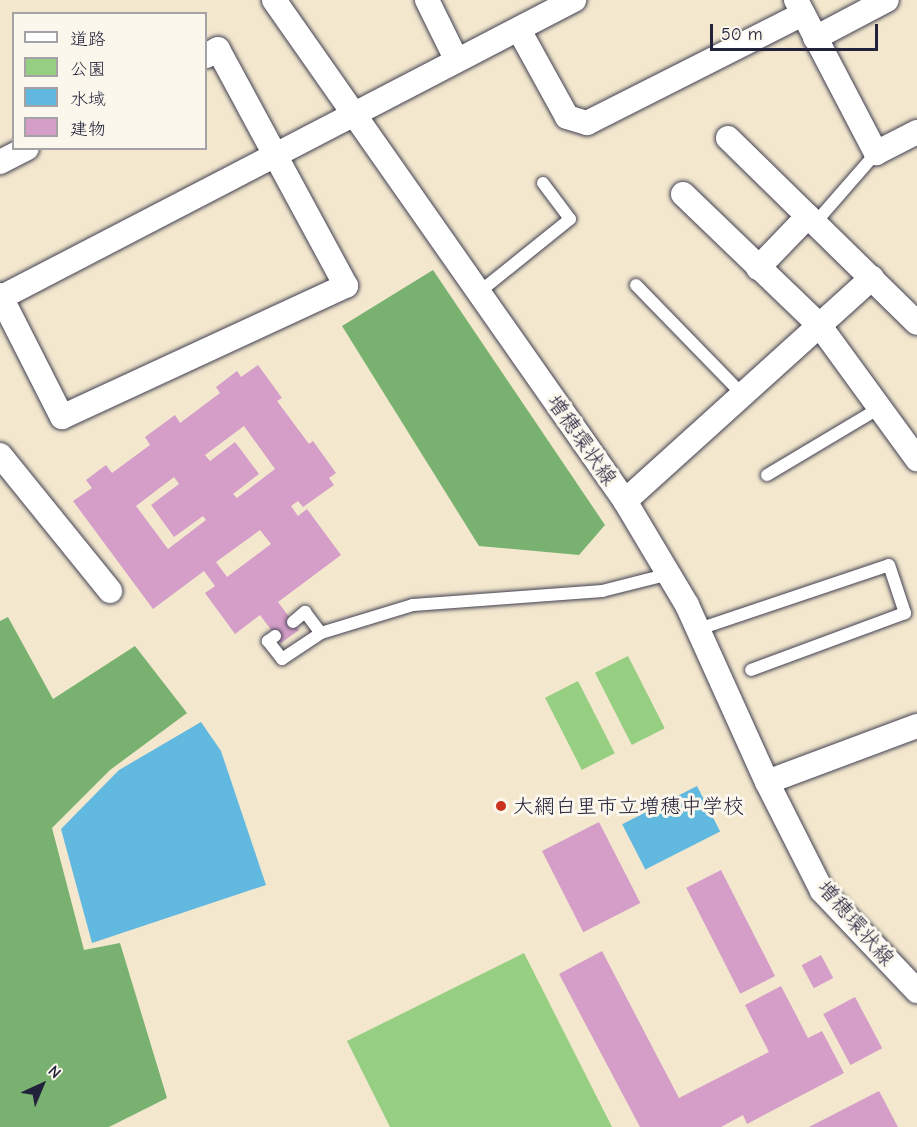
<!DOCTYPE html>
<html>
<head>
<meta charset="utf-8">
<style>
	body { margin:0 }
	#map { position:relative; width:917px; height:1127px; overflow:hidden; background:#f3e7ce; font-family:"Comic Neue","Klee One",sans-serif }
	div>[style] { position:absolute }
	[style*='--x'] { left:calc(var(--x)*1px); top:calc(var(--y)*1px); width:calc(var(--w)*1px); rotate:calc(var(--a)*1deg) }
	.green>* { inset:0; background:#97cf82; transform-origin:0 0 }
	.forest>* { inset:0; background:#79b270 }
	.water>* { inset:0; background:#62b9df; transform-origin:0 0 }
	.building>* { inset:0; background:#d49ec8; transform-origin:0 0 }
	.roads { filter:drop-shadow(0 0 2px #414051) drop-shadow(0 0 2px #414051) }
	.lane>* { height:12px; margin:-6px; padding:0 6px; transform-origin:6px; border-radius:6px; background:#fff }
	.street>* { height:24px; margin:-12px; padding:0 12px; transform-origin:12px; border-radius:12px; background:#fff }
	.dots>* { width:16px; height:16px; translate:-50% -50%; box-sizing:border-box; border:3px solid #fbf7ec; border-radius:50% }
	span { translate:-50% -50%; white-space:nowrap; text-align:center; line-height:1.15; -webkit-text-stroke:6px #fbf7ec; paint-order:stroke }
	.street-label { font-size:21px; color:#22223b }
	.poi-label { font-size:21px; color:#22223b }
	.left { translate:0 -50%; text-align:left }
	.legend { position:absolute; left:12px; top:12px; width:195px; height:138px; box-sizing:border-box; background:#fbf7ec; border:2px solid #a4a2a5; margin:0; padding:8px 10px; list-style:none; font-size:18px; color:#22223b }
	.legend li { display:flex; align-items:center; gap:12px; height:30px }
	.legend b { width:30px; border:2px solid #a4a2a5 }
	.north { position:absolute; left:12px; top:1055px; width:60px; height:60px; -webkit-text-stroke:4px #fbf7ec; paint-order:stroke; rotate:44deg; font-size:16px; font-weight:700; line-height:24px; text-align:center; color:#22223b }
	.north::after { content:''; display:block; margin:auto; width:21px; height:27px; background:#22223b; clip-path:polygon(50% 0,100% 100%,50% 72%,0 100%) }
	.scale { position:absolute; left:710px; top:24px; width:168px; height:27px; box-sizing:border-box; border:3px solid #22223b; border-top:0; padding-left:8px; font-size:18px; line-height:21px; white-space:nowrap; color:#22223b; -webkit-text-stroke:4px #fbf7ec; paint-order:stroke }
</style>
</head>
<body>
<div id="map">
	<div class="green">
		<i style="left:628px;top:656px;width:81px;height:37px;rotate:63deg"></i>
		<i style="left:578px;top:681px;width:81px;height:37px;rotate:63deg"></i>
		<i style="clip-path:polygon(524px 953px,612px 1127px,390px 1127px,347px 1041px)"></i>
	</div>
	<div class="forest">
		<i style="clip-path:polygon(433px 270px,605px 525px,579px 555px,479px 546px,342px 326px)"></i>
		<i style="clip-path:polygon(8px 617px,53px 699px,135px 646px,187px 713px,110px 770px,52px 828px,84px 950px,120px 943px,167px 1098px,109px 1127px,0 1127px,0 621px)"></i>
	</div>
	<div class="water">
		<i style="clip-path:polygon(201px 722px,221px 751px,266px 885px,92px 943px,61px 829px,119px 770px)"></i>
		<i style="left:697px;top:786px;width:51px;height:84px;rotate:63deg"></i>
	</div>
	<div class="building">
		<i style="clip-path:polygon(evenodd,258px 365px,282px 398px,277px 401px,309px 444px,313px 441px,336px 473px,329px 478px,334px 485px,303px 507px,298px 501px,291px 506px,298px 516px,307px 509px,341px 555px,278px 602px,299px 630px,281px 643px,260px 615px,235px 634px,205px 593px,215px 586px,204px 571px,153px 609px,73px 501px,92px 488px,86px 480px,106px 465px,112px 473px,150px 445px,145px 437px,175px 415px,180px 423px,220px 393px,216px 387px,237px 371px,241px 377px,258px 365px,244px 426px,275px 469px,237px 498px,233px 494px,259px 474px,235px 442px,210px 461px,205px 455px,244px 426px,258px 365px,174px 477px,179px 484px,151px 505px,174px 537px,203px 516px,206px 520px,168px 549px,136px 506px,174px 477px,258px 365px,260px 530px,271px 544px,227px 577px,216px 562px,260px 530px)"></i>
		<i style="left:599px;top:822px;width:91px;height:64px;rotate:63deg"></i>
		<i style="left:721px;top:870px;width:119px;height:39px;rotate:63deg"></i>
		<i style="clip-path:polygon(602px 951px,679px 1098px,769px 1052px,745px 1005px,781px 986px,808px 1038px,822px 1031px,844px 1073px,747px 1124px,743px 1115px,721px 1127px,640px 1127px,559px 974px)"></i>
		<i style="left:821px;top:955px;width:26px;height:22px;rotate:62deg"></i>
		<i style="left:855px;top:997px;width:58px;height:36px;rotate:62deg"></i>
		<i style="clip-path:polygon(879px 1091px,898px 1127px,809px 1127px)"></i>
	</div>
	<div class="roads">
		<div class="lane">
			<i style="--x:815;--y:223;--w:93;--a:-48.9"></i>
			<i style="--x:636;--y:285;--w:153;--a:45.8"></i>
			<i style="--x:478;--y:293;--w:118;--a:-38.8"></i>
			<i style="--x:570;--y:219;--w:45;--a:-126.9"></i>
			<i style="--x:767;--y:475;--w:133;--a:-30.8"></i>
			<i style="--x:293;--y:622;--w:16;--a:-40"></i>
			<i style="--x:305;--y:612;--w:26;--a:53"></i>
			<i style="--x:699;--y:629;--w:200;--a:-18.6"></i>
			<i style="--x:889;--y:565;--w:51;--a:71.6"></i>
			<i style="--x:905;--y:613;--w:164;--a:159.7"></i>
			<i style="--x:275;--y:636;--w:9;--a:144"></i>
			<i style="--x:268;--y:641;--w:23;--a:52"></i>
			<i style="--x:282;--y:659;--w:47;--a:-33.7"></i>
			<i style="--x:321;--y:633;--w:96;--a:-16.9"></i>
			<i style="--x:413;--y:605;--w:190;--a:-4.2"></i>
			<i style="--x:602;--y:591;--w:69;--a:-14.2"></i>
		</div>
		<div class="street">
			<i style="--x:274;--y:0;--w:612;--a:54.98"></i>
			<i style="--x:625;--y:501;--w:121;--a:59.2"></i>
			<i style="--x:687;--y:605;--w:194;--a:65.7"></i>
			<i style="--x:767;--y:782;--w:122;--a:63.2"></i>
			<i style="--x:822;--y:891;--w:138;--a:46.5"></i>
			<i style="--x:427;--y:0;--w:66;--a:63.8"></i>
			<i style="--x:796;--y:0;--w:173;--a:62.4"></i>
			<i style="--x:876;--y:153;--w:46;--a:-27.1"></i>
			<i style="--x:519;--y:30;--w:99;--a:61.1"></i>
			<i style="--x:567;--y:117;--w:21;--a:17"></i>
			<i style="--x:587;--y:123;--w:242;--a:-26.8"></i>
			<i style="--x:815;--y:38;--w:81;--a:-27.8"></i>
			<i style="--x:728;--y:138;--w:264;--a:44.4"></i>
			<i style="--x:0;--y:162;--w:30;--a:-27"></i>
			<i style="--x:683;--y:194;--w:190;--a:43.9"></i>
			<i style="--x:820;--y:326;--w:165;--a:53.9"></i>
			<i style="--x:758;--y:268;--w:72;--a:-46.1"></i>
			<i style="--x:0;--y:295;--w:137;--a:63.1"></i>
			<i style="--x:62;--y:417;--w:313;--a:-24.8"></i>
			<i style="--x:346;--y:286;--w:269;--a:-118.4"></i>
			<i style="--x:218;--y:49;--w:14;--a:150"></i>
			<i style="--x:0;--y:298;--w:647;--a:-27.44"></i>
			<i style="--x:0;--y:455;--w:175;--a:51"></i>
			<i style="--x:625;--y:501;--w:333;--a:-42.1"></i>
			<i style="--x:767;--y:782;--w:160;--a:-20.5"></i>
		</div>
	</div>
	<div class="dots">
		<i style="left:501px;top:806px;background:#c8321e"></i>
	</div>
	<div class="street-label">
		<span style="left:582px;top:440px;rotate:55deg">増穂環状線</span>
		<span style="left:856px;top:923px;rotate:49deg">増穂環状線</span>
	</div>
	<div class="poi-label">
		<span class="left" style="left:513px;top:806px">大網白里市立増穂中学校</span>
	</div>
	<ul class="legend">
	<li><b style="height:8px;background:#fff"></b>道路</li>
	<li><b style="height:16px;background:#97cf82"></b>公園</li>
	<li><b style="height:16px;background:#62b9df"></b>水域</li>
	<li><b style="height:16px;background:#d49ec8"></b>建物</li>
	</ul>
	<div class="north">N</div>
	<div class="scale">50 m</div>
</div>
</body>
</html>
